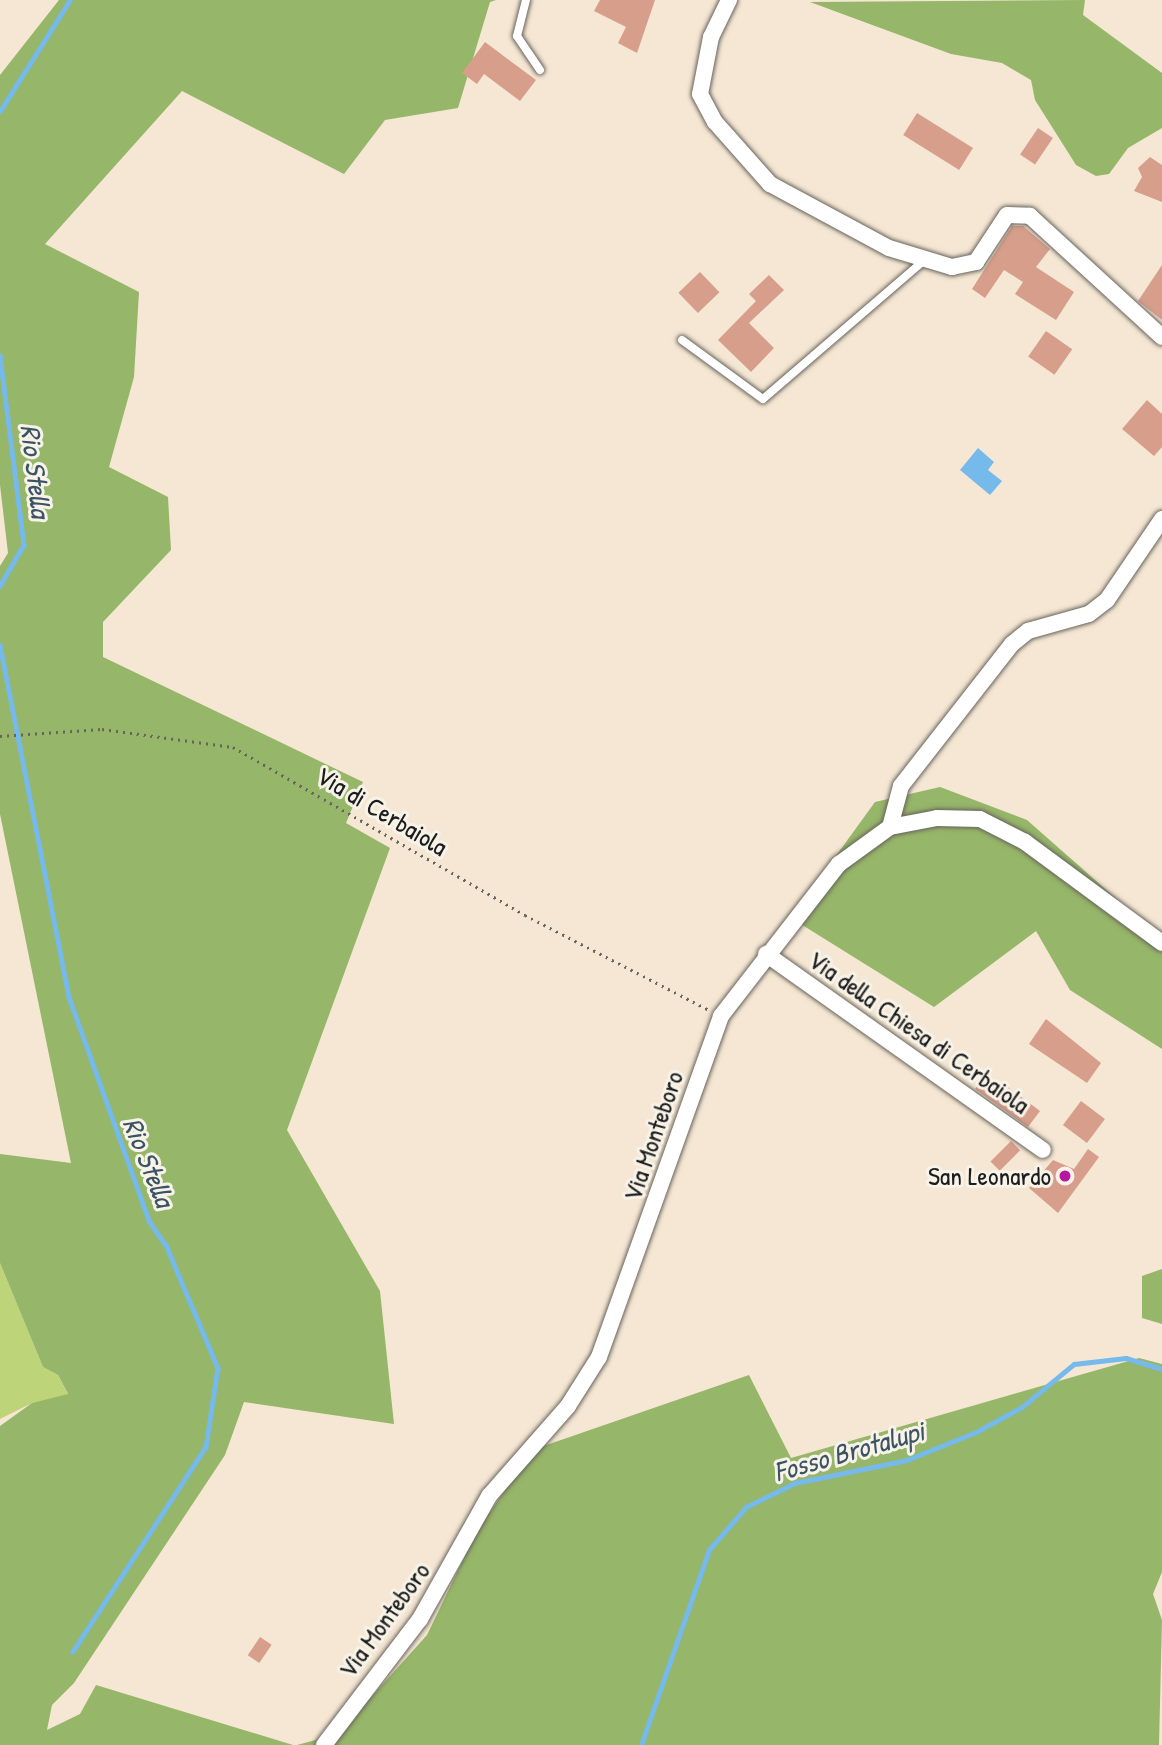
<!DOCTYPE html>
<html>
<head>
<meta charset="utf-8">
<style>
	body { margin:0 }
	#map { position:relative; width:1162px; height:1745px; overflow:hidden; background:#f5e7d3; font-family:"Patrick Hand",sans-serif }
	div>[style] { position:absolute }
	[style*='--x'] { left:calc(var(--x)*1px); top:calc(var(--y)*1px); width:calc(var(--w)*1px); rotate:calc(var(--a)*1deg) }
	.green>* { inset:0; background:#bdd479 }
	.forest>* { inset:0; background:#96b669 }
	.water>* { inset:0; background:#76b9eb }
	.stream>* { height:4.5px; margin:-2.25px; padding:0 2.25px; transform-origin:2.25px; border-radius:2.25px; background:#76b9eb }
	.building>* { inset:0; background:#d79e8c; transform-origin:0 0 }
	.path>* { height:2.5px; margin-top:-1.25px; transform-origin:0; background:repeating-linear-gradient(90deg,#68635c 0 2px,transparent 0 7px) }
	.roads { filter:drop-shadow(0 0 2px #68635c) drop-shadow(0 0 2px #68635c) }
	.lane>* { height:8px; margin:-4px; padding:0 4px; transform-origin:4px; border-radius:4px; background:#fff }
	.street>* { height:16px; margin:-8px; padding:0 8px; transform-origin:8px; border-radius:8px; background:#fff }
	.dots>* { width:19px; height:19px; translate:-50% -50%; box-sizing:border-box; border:4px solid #f7f3e8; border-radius:50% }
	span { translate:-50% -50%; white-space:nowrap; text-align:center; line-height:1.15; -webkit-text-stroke:6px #f7f3e8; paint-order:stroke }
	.street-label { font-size:26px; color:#1c1c1c }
	.poi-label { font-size:26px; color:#1c1c1c }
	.right { translate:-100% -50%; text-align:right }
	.water-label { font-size:28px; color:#3c5364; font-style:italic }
</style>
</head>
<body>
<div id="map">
	<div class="green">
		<i style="clip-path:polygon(0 1263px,43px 1367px,58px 1375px,68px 1395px,32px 1403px,0 1419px)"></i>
	</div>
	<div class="forest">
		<i style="clip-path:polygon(59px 0,496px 0,490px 2px,458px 108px,385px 120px,344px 174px,182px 91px,45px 244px,139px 292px,134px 377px,109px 467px,168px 497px,171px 550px,103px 622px,103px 657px,363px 782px,346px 823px,390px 848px,287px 1130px,380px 1291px,394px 1424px,244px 1402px,225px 1455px,74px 1683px,52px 1705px,47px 1730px,80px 1714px,96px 1685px,293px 1745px,0 1745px,0 1426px,32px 1403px,68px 1394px,58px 1375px,43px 1367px,0 1263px,0 1154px,71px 1163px,0 814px,0 566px,8px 553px,0 485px,0 75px)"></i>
		<i style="clip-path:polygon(1085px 0,1083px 15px,1162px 73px,1162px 128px,1128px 148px,1109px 174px,1096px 176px,1076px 165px,1035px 100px,1031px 80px,1002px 63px,951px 54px,810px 2px)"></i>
		<i style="clip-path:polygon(940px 787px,1027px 820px,1162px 939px,1162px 1049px,1070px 990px,1036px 931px,934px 1007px,791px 918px,875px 802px)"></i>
		<i style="clip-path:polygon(1162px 1269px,1162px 1324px,1142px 1318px,1142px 1276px)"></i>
		<i style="clip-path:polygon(1139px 1358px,1162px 1364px,1162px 1572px,1153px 1594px,1162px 1620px,1159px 1745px,297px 1745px,338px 1734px,427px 1635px,476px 1533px,532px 1450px,749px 1375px,791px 1458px)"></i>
	</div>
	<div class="water">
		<i style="clip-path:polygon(978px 448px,994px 462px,988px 470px,1002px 481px,990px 495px,960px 470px)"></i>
	</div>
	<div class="stream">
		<i style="--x:0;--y:111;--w:131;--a:-57.8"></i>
		<i style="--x:0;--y:355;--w:192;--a:82.8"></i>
		<i style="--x:24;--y:545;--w:48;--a:120.3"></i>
		<i style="--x:0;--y:645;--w:359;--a:78.9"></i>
		<i style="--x:69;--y:997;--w:238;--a:70.3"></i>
		<i style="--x:149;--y:1221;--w:29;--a:55"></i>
		<i style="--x:166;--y:1245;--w:134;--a:67.1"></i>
		<i style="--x:218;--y:1368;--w:80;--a:98.6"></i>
		<i style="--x:206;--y:1447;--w:244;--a:123"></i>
		<i style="--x:641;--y:1745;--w:207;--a:-70.8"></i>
		<i style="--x:709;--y:1550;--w:57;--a:-49.3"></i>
		<i style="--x:746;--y:1507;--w:55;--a:-26.1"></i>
		<i style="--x:795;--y:1483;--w:114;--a:-11.6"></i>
		<i style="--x:907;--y:1460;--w:74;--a:-22.1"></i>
		<i style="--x:976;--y:1432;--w:52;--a:-28.5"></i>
		<i style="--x:1022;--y:1407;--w:67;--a:-39.6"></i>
		<i style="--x:1074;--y:1364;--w:52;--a:-6.6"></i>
		<i style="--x:1126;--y:1358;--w:38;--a:17"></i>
	</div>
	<div class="building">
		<i style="clip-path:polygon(600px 0,655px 0,637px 53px,618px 43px,626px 27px,594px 11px)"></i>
		<i style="clip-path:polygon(485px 42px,536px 80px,520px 101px,484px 74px,477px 84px,462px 73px)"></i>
		<i style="left:917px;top:113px;width:66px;height:26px;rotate:32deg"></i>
		<i style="left:1038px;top:128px;width:18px;height:32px;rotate:34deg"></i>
		<i style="clip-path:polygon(1150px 157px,1162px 165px,1162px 202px,1134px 191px,1142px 177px,1138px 168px)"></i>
		<i style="clip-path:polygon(1012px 226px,1023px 226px,1050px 249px,1036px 267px,1074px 292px,1056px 320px,1015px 294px,1023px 282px,1004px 270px,985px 298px,972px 289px)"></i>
		<i style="clip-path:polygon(1162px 265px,1162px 320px,1138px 301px)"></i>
		<i style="left:700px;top:272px;width:28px;height:30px;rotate:46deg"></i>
		<i style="clip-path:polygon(769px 275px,784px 290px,749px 323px,774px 348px,751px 372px,718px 340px,756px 301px,749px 294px)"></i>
		<i style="left:1046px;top:331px;width:32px;height:31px;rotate:35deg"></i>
		<i style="clip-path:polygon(1147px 400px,1162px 414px,1162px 447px,1154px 456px,1122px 429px)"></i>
		<i style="clip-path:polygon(1046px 1019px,1101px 1063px,1087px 1083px,1029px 1044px)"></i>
		<i style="clip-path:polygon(982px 1080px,998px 1092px,1004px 1084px,1040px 1111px,1028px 1127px,975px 1089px)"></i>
		<i style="left:1081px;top:1101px;width:30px;height:30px;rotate:37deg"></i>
		<i style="left:1011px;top:1141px;width:13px;height:29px;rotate:45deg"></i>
		<i style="clip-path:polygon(1088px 1149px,1099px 1157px,1058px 1213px,1029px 1188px,1053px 1160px,1074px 1169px)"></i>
		<i style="left:260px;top:1637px;width:14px;height:22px;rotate:34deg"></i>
	</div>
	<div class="path">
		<i style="--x:0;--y:736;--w:102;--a:-3.9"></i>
		<i style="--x:102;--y:729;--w:132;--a:7.8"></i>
		<i style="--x:233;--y:747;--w:337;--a:29.9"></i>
		<i style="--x:525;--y:915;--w:207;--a:27.3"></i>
	</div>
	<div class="roads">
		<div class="lane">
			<i style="--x:526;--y:0;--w:37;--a:104"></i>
			<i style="--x:517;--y:36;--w:41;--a:55.9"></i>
			<i style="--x:682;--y:340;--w:100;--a:36.1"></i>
			<i style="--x:763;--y:399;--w:215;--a:-40.7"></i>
		</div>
		<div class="street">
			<i style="--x:729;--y:0;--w:41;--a:115.9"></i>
			<i style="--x:711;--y:37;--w:58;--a:100.9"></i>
			<i style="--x:700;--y:94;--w:32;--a:62"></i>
			<i style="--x:715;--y:122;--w:83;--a:48.4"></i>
			<i style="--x:770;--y:184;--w:135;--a:28.3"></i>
			<i style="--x:889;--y:248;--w:66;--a:16.8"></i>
			<i style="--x:952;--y:267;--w:25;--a:-12"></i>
			<i style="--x:976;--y:262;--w:56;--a:-56.6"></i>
			<i style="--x:1007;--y:215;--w:23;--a:2"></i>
			<i style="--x:1030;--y:216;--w:179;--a:42.5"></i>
			<i style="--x:890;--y:827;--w:42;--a:-75"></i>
			<i style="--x:901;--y:786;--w:180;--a:-52"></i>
			<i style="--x:1012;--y:644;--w:21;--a:-39"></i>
			<i style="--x:1028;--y:631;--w:63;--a:-15.6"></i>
			<i style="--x:1089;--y:614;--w:23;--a:-38"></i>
			<i style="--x:1107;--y:600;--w:98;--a:-55.8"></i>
			<i style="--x:766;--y:954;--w:339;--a:35.3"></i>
			<i style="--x:324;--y:1745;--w:158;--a:-52.7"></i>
			<i style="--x:420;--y:1619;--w:141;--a:-60.7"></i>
			<i style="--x:489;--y:1496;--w:120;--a:-48.7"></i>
			<i style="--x:568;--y:1406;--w:58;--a:-57.7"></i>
			<i style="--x:599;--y:1357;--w:362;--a:-70.3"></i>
			<i style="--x:721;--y:1016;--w:192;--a:-52.2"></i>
			<i style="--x:839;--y:864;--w:63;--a:-36"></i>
			<i style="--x:890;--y:827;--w:48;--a:-10.8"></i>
			<i style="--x:937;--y:818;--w:43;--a:1.3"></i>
			<i style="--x:980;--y:819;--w:51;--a:27.1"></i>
			<i style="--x:1025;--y:842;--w:170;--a:36.4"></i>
		</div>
	</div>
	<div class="dots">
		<i style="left:1065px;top:1176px;background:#b5179e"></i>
	</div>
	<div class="street-label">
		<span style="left:382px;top:811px;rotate:31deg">Via di Cerbaiola</span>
		<span style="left:919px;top:1032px;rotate:35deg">Via della Chiesa di Cerbaiola</span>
		<span style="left:653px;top:1136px;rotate:-71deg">Via Monteboro</span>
		<span style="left:384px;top:1620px;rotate:-54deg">Via Monteboro</span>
	</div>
	<div class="poi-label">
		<span class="right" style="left:1051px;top:1176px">San Leonardo</span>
	</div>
	<div class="water-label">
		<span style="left:36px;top:471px;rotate:83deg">Rio Stella</span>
		<span style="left:149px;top:1162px;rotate:68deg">Rio Stella</span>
		<span style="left:849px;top:1451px;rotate:-16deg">Fosso Brotalupi</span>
	</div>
</div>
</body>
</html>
